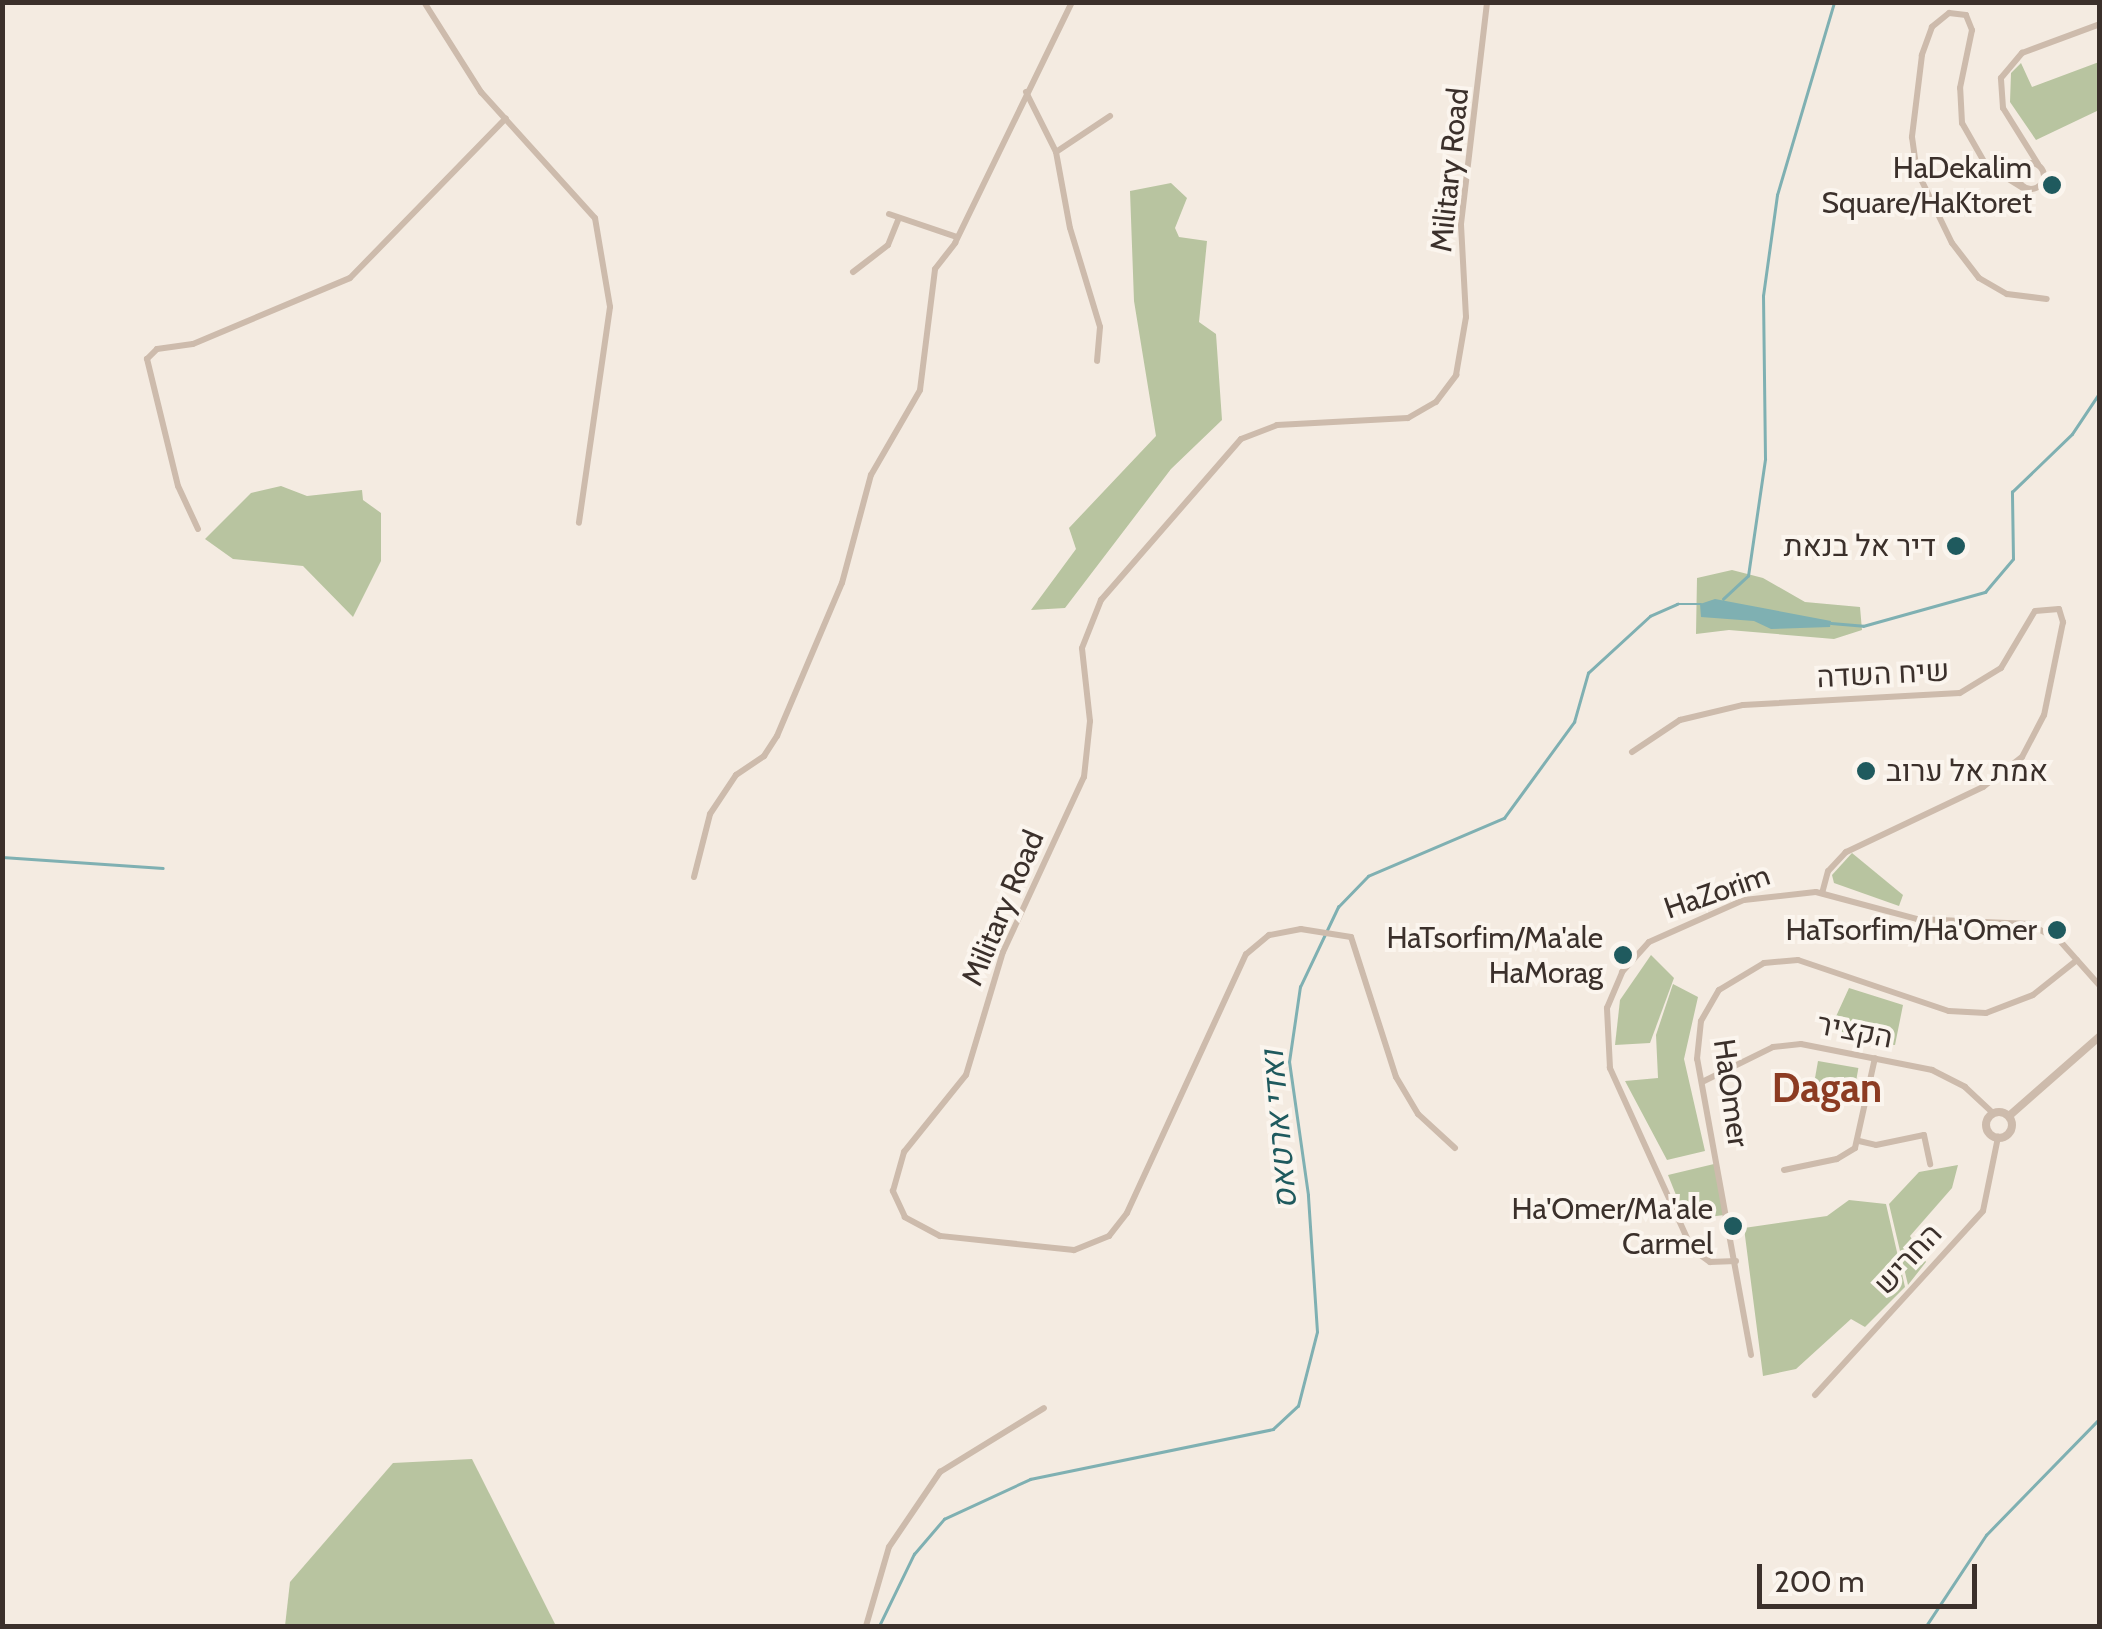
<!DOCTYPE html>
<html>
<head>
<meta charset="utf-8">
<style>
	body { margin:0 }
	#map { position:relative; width:2102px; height:1629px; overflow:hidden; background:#f4ebe1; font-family:Cabin,Heebo,sans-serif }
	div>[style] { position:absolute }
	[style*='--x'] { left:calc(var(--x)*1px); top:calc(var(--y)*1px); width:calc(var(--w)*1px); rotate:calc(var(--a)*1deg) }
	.green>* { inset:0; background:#b8c4a0; transform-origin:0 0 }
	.water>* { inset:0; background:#7fb0b2 }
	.stream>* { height:2.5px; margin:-1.25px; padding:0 1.25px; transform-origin:1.25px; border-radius:1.25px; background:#7fb0b2 }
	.minor>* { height:6px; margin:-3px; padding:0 3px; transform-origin:3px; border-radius:3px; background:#cdbbac }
	.minor>.ring { margin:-3px; padding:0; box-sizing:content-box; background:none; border:6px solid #cdbbac; border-radius:50% }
	.tertiary>* { height:8px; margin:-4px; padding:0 4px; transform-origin:4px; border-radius:4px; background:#cdbbac }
	.tertiary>.ring { margin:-4px; padding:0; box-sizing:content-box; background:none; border:8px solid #cdbbac; border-radius:50% }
	.dots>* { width:28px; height:28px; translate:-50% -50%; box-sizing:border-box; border:5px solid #fbf5ee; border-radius:50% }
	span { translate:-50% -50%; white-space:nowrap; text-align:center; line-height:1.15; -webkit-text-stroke:8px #fbf5ee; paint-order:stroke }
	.poi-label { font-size:30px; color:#3b302b }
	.right { translate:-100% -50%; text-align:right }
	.left { translate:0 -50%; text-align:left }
	.street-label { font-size:30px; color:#3b302b }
	.water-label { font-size:32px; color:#1f5a5e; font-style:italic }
	.district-label { font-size:40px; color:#8c3b22; font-weight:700 }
	.frame { position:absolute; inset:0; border:5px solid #3b302b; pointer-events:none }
	.scale { position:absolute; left:1757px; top:1564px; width:220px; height:45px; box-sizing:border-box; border:5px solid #3b302b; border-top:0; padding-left:12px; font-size:30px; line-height:35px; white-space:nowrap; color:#3b302b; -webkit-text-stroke:8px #fbf5ee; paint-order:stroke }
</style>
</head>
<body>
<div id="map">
	<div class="green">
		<i style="clip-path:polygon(2099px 62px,2099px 110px,2036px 140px,2010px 102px,2011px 73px,2021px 63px,2032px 87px)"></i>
		<i style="clip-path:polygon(1171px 183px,1187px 198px,1175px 228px,1179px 237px,1207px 241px,1199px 322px,1216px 334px,1222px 420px,1171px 469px,1065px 608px,1031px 610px,1076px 549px,1069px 528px,1156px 436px,1134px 301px,1130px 191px)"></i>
		<i style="clip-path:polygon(281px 486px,307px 496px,362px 490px,363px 500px,381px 513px,381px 561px,353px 617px,303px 566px,233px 559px,205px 539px,251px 493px)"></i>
		<i style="clip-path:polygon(1732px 570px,1763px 578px,1805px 602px,1860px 607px,1862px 630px,1834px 639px,1729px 630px,1696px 634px,1697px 578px)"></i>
		<i style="clip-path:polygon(1852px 853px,1903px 895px,1899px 906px,1834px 883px,1832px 875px)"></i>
		<i style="clip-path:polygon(1651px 955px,1674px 978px,1650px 1043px,1615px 1045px,1620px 1000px)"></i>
		<i style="clip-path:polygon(1673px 984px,1698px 997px,1684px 1059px,1705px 1151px,1667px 1160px,1625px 1081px,1658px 1078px,1656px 1035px)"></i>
		<i style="clip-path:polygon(1849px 988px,1903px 1005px,1895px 1045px,1841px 1038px,1842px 1025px,1833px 1023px)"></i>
		<i style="left:1818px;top:1061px;width:41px;height:35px;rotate:10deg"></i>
		<i style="clip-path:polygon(1714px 1164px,1724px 1215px,1686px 1220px,1668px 1175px)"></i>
		<i style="clip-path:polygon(1958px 1165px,1952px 1188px,1910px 1236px,1926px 1262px,1908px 1285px,1889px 1204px,1919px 1172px)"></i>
		<i style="clip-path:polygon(1849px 1200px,1886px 1204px,1905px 1287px,1865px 1327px,1851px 1319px,1796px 1369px,1763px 1376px,1744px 1228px,1827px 1216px)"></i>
		<i style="clip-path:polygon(472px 1459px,556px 1626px,285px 1626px,290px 1582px,393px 1463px)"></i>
	</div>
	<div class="water">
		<i style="clip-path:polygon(1715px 599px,1831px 621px,1830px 627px,1771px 629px,1754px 621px,1701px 617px,1700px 604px)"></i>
	</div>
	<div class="stream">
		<i style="--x:1723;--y:599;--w:34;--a:-43"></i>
		<i style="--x:1748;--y:576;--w:118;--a:-81.7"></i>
		<i style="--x:1765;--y:459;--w:163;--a:-90.7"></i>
		<i style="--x:1763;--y:296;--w:102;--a:-82.1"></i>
		<i style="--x:1777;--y:195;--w:201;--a:-73.5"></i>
		<i style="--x:1831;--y:623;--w:32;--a:5"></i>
		<i style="--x:1863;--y:626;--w:127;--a:-15.6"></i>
		<i style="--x:1985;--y:592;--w:43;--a:-49.7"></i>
		<i style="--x:2013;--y:559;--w:67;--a:-90.9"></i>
		<i style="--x:2012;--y:492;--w:83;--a:-44"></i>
		<i style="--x:2072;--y:434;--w:50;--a:-56.3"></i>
		<i style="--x:2;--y:857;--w:161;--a:3.9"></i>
		<i style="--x:879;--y:1626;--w:80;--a:-64.1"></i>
		<i style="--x:914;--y:1554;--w:46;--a:-49.4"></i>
		<i style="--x:944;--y:1519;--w:95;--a:-24.9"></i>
		<i style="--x:1030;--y:1479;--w:248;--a:-11.6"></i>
		<i style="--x:1273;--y:1429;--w:34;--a:-43"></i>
		<i style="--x:1298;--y:1406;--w:76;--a:-75.6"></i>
		<i style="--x:1317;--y:1332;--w:137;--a:-93.8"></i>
		<i style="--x:1308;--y:1195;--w:134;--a:-98.1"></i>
		<i style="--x:1289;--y:1062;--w:76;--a:-81.7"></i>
		<i style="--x:1300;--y:987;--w:89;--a:-64.6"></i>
		<i style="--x:1338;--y:907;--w:43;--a:-45.9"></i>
		<i style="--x:1368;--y:876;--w:148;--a:-23.1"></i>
		<i style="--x:1504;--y:818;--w:119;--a:-53.9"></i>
		<i style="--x:1574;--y:722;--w:51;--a:-74.1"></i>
		<i style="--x:1588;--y:673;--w:84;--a:-42.6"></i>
		<i style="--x:1650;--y:616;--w:30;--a:-24"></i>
		<i style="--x:1677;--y:604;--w:24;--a:0"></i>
		<i style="--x:1926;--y:1626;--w:109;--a:-56.6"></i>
		<i style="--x:1986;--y:1535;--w:163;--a:-45.7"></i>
	</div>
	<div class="minor">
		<i style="--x:424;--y:2;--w:107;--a:57.7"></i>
		<i style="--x:481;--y:92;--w:170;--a:47.9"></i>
		<i style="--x:595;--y:218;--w:90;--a:80.4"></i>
		<i style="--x:610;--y:307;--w:218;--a:98.2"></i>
		<i style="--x:1026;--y:92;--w:67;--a:63.4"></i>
		<i style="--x:1056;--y:152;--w:77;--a:79.6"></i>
		<i style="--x:1070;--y:228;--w:103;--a:73.1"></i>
		<i style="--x:1100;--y:327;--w:34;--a:95"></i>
		<i style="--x:1056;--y:152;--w:65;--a:-33.7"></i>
		<i class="ring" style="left:2018px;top:163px;width:20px;height:20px"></i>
		<i style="--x:2038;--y:164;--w:66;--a:-122"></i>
		<i style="--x:2003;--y:108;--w:30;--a:-94"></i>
		<i style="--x:2001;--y:78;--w:33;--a:-50"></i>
		<i style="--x:2022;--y:53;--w:83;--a:-20.4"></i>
		<i style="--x:1996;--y:170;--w:26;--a:-4"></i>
		<i style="--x:2026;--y:190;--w:47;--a:-148"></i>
		<i style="--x:1986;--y:165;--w:48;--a:-119.7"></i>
		<i style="--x:1962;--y:123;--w:35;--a:-93"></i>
		<i style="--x:1960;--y:88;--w:59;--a:-78.3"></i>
		<i style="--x:1972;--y:30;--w:16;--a:-112"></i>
		<i style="--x:1966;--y:15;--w:17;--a:-173"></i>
		<i style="--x:1949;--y:13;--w:22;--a:141"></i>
		<i style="--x:1932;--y:27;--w:30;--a:110"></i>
		<i style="--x:1922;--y:55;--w:83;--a:97"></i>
		<i style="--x:1912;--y:137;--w:34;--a:82"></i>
		<i style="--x:1917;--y:171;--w:80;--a:64.1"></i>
		<i style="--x:1952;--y:243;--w:44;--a:52.4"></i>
		<i style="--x:1979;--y:278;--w:32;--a:30"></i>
		<i style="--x:2007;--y:294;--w:40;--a:7.1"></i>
		<i style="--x:889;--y:214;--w:72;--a:18.7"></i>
		<i style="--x:853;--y:272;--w:44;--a:-37.6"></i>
		<i style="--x:888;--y:245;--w:27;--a:-68"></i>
		<i style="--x:198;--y:529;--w:47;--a:-114.9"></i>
		<i style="--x:178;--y:486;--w:131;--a:-103.7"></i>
		<i style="--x:147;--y:359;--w:14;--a:-45"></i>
		<i style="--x:157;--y:349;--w:36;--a:-8"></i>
		<i style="--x:193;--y:344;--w:170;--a:-22.8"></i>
		<i style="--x:350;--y:278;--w:223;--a:-45.7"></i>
		<i style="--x:1632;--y:752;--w:58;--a:-33.7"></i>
		<i style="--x:1680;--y:720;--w:65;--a:-13.4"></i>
		<i style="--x:1743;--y:705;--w:217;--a:-3.2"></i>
		<i style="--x:1960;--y:693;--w:48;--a:-31.4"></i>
		<i style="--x:2001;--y:668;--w:66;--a:-59.2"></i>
		<i style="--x:2035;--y:611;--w:24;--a:-5"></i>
		<i style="--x:2059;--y:609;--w:14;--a:73"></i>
		<i style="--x:2063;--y:622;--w:95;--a:101.5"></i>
		<i style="--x:2044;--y:715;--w:47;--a:117.6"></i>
		<i style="--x:2022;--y:757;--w:49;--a:142.4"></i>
		<i style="--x:1983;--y:787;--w:152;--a:154.6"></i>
		<i style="--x:1846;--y:852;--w:26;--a:133"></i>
		<i style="--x:1828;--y:871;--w:23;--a:105"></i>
		<i style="--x:694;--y:877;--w:65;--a:-75.7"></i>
		<i style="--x:710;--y:814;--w:47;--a:-56.3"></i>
		<i style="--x:736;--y:775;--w:34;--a:-34"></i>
		<i style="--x:764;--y:756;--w:24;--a:-57"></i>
		<i style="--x:777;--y:736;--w:166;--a:-67"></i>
		<i style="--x:842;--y:583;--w:112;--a:-75"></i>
		<i style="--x:871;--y:475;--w:98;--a:-60"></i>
		<i style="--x:920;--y:390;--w:122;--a:-82.9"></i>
		<i style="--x:935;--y:269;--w:33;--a:-52"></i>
		<i style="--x:955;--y:243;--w:268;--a:-64.1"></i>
		<i style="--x:1702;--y:1082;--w:79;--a:-26.2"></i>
		<i style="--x:1773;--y:1047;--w:28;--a:-6"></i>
		<i style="--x:1801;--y:1044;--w:134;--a:11.2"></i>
		<i style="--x:1932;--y:1070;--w:37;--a:27"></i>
		<i style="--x:1965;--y:1087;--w:38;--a:43"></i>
		<i style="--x:1859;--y:1141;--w:17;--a:13"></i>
		<i style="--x:1876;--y:1145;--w:49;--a:-11.8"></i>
		<i style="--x:1924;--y:1135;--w:30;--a:78"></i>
		<i style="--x:1455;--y:1148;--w:50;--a:-137.4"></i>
		<i style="--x:1418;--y:1114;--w:43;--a:-120.7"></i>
		<i style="--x:1396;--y:1077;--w:147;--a:-107.8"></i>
		<i style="--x:1351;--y:937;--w:51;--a:-170.9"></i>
		<i style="--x:1301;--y:929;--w:33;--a:169"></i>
		<i style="--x:1269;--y:935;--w:30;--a:140"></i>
		<i style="--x:1246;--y:954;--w:285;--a:114.7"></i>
		<i style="--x:1127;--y:1213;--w:29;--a:128"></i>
		<i style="--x:1109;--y:1236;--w:38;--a:158"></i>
		<i style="--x:1074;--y:1250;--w:135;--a:-174"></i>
		<i style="--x:940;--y:1236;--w:40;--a:-152"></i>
		<i style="--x:905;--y:1217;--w:29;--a:-115"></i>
		<i style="--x:893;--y:1191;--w:41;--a:-74.2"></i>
		<i style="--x:904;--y:1152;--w:99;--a:-51.2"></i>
		<i style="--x:966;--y:1075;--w:128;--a:-73.3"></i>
		<i style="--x:1003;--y:952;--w:193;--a:-65.2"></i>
		<i style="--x:1084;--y:777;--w:56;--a:-83.9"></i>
		<i style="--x:1090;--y:721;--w:73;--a:-96.3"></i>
		<i style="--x:1082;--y:648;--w:52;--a:-68.4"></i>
		<i style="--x:1101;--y:600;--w:213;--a:-49"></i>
		<i style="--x:1241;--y:439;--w:39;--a:-21"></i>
		<i style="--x:1277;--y:425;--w:131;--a:-3.1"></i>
		<i style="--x:1408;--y:418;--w:32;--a:-30"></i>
		<i style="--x:1436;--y:402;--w:34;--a:-53"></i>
		<i style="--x:1456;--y:375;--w:59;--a:-80.2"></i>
		<i style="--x:1466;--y:317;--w:93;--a:-93.1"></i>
		<i style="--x:1461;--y:224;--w:224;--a:-83.3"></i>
		<i style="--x:1784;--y:1170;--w:54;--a:-11.7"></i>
		<i style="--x:1837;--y:1159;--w:21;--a:-31"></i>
		<i style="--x:1855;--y:1148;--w:92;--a:-77.5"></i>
		<i style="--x:1736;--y:1261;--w:26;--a:178"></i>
		<i style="--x:1710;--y:1262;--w:22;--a:-144"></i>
		<i style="--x:1692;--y:1249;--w:199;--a:-114.4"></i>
		<i style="--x:1610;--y:1068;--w:60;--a:-92.9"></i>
		<i style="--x:1607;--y:1008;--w:39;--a:-67"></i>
		<i style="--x:1622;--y:972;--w:40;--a:-48"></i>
		<i style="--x:1649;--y:942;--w:104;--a:-23.9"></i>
		<i style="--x:1744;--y:900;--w:72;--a:-6.3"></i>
		<i style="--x:1816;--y:892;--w:105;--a:15"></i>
		<i style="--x:1917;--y:919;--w:113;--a:2.5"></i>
		<i style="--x:2030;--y:924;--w:34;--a:30"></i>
		<i style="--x:2060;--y:941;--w:60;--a:48.4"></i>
		<i style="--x:1751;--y:1355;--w:301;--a:-100.3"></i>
		<i style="--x:1697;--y:1059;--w:38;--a:-84"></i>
		<i style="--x:1701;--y:1021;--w:36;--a:-60"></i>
		<i style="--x:1719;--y:990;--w:52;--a:-31"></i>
		<i style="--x:1764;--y:963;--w:34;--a:-5"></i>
		<i style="--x:1798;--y:960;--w:159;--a:18.7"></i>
		<i style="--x:1949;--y:1011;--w:37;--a:3"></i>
		<i style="--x:1986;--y:1013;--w:50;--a:-21"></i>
		<i style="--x:2033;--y:995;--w:56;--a:-38.5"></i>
		<i style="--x:1815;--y:1395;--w:249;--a:-47.6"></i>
		<i style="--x:1983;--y:1211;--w:76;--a:-78.5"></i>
		<i style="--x:866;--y:1626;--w:82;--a:-73.8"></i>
		<i style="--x:889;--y:1547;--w:91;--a:-55.8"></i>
		<i style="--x:940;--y:1472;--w:122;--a:-31.6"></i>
	</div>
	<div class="tertiary">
		<i class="ring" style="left:1986px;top:1112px;width:18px;height:18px"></i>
		<i style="--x:2009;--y:1116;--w:121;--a:-41.3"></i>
	</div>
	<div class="dots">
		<i style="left:2052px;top:185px;background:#1f5a5e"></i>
		<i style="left:1956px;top:546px;background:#1f5a5e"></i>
		<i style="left:1866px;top:771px;background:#1f5a5e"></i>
		<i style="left:2057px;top:930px;background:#1f5a5e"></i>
		<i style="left:1623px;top:955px;background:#1f5a5e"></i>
		<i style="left:1733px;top:1226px;background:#1f5a5e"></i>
	</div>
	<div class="poi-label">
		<span class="right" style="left:2032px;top:185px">HaDekalim<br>Square/HaKtoret</span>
		<span class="right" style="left:1936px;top:546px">דיר אל בנאת</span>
		<span class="left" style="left:1886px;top:771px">אמת אל ערוב</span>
		<span class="right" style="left:2037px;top:930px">HaTsorfim/Ha'Omer</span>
		<span class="right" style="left:1603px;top:955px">HaTsorfim/Ma'ale<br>HaMorag</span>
		<span class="right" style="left:1713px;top:1226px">Ha'Omer/Ma'ale<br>Carmel</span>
	</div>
	<div class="street-label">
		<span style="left:1450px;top:170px;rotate:-84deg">Military Road</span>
		<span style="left:1883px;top:674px;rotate:-3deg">שיח השדה</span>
		<span style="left:1717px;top:892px;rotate:-19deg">HaZorim</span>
		<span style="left:1003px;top:908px;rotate:-67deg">Military Road</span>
		<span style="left:1855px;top:1031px;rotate:11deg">הקציר</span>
		<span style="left:1731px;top:1093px;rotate:82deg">HaOmer</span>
		<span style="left:1908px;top:1259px;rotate:-47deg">החריש</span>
	</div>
	<div class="water-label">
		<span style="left:1279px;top:1130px;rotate:-95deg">ואדי ארטאס</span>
	</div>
	<div class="district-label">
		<span style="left:1827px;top:1088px">Dagan</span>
	</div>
	<div class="frame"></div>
	<div class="scale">200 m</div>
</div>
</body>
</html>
